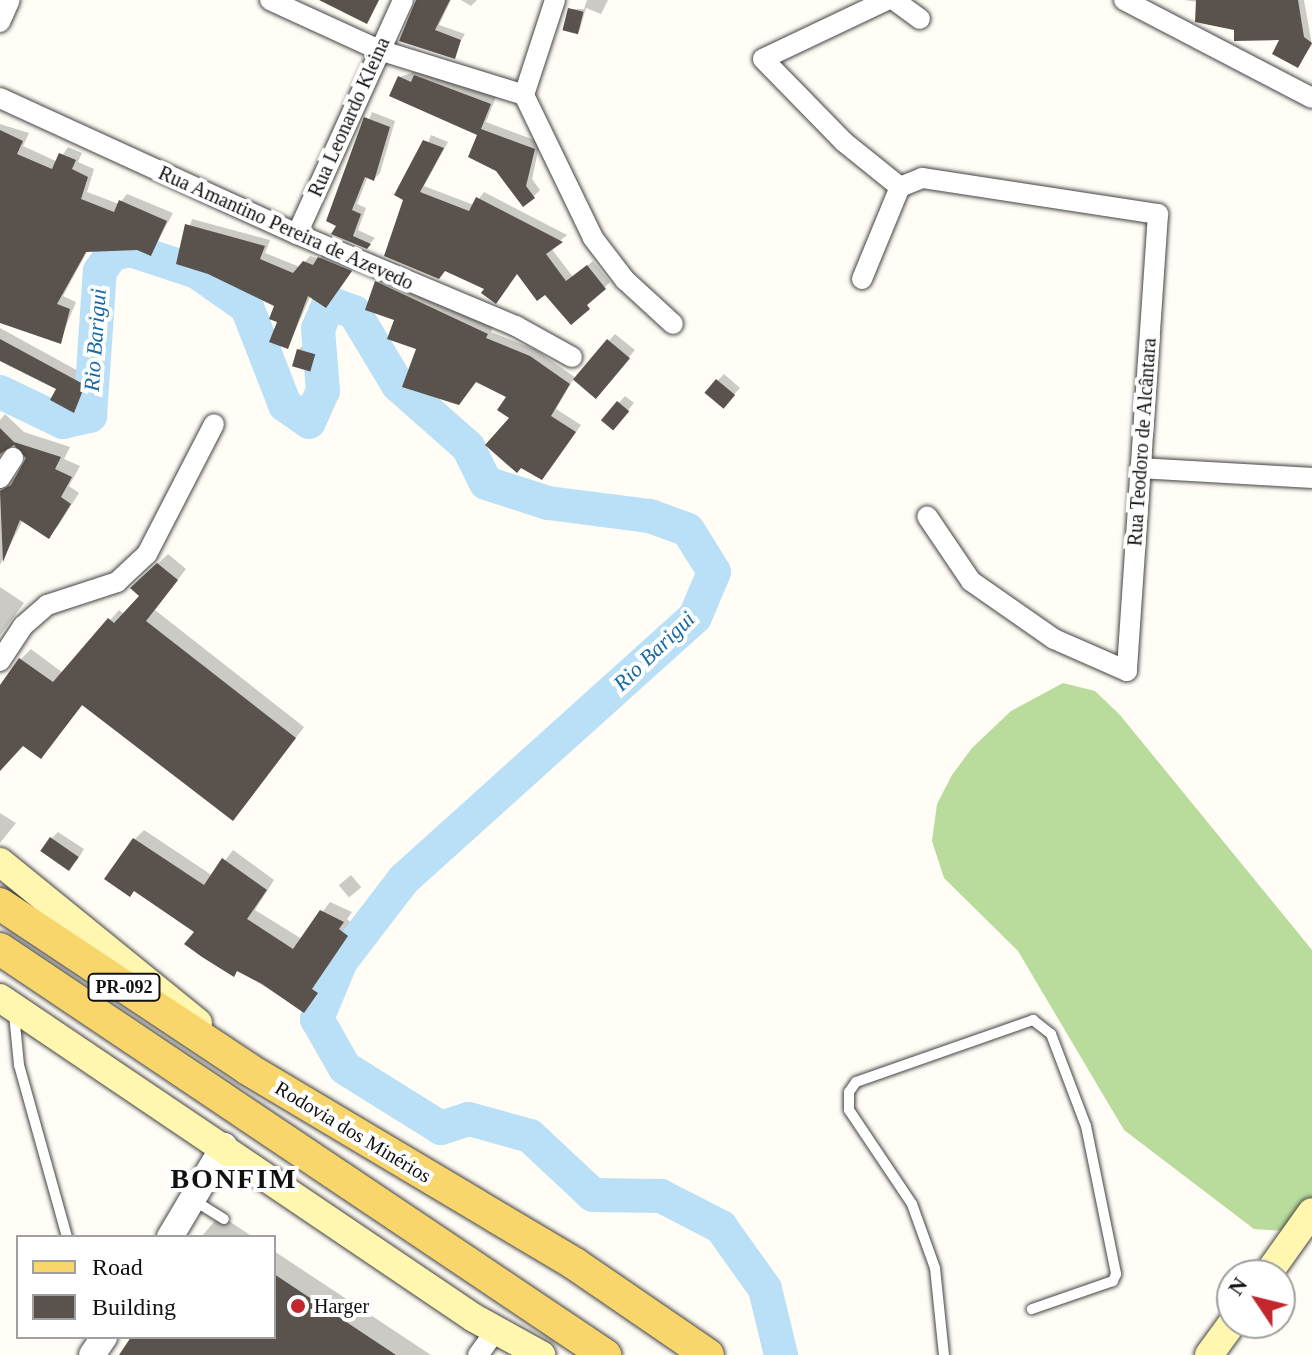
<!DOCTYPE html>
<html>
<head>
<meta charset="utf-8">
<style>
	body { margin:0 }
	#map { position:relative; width:1312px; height:1355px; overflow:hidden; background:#fffdf5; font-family:"Times New Roman",serif }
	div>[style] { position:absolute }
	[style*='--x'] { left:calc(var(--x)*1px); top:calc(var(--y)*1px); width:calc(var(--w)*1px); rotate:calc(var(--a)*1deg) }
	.forest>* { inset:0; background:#b9dc9c }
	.shadow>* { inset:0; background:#0003; transform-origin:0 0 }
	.river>* { height:34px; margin:-17px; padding:0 17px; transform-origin:17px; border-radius:17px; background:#b9e0f7 }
	.building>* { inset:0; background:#5a524d; transform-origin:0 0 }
	.roads { filter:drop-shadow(0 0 2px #444) drop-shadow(0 0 2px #444) }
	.service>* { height:10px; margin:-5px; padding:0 5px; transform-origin:5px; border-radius:5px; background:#fff }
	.minor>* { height:20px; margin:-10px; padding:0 10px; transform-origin:10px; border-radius:10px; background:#fff }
	.tertiary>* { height:26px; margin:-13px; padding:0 13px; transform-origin:13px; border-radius:13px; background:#fff }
	.secondary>* { height:28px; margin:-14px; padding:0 14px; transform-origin:14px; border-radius:14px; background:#fff6b0 }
	.primary>* { height:32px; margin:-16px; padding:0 16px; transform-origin:16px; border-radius:16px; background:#f9d66b }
	.dots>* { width:22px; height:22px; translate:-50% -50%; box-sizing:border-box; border:4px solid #fff; border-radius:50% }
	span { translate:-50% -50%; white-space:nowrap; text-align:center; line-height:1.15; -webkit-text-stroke:8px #fff; paint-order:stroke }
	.shield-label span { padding:2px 6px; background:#fff; border:2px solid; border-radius:6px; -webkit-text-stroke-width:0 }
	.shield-label { font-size:18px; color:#111; font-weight:700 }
	.street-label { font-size:20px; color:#111 }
	.poi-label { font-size:20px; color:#111 }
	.left { translate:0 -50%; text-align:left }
	.water-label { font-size:22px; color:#1768a6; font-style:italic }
	.district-label { font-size:28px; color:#111; font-weight:700; letter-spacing:2px }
	.legend { position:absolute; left:16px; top:1235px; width:260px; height:104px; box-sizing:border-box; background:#fff; border:2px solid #a0a0a0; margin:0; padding:10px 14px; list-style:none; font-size:24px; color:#111 }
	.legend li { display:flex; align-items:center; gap:16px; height:40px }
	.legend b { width:40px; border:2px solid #a0a0a0 }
	.north { position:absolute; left:1216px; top:1259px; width:80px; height:80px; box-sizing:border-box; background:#fff; border:2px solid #a0a0a0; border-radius:50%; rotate:305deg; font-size:22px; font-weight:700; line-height:32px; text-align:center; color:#111 }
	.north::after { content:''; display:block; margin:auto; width:28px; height:36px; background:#c4262e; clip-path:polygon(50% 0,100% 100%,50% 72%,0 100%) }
</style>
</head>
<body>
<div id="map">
	<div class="forest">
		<i style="clip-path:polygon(1063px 683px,1095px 691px,1120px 715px,1312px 950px,1312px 1206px,1284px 1231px,1254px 1229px,1124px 1130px,1018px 951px,944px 878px,932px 841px,937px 804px,952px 775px,972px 748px,1011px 711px)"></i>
	</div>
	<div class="shadow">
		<i style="clip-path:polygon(430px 0,451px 0,439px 25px,465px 34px,452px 56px,401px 40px)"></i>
		<i style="clip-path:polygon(461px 0,477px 0,471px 6px)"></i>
		<i style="clip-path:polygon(587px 0,608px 0,601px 14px,586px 8px,579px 32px,569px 9px,584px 9px)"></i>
		<i style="clip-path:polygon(1184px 0,1304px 0,1312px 45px,1297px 66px,1283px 38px,1236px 28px,1198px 2px)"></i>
		<i style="clip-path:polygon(422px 69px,496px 97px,486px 122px,540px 142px,532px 179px,540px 190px,534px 196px,523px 204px,480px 134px,400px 77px)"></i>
		<i style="clip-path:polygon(372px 112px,395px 121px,380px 173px,374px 179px,368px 176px,357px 204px,366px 208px,358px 230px,375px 238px,367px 247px,329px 220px)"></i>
		<i style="clip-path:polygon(0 124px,29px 133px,23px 146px,58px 162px,68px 147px,82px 153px,78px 162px,94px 169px,87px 192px,119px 204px,127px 194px,173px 213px,151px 254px,137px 248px,88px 250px,63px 296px,76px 302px,60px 341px,0 321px)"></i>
		<i style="clip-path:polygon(431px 135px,448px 142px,424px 186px,474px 205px,484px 192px,567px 235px,551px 248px,573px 277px,593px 261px,610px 282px,571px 322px,546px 292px,518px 272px,487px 288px,445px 270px,386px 255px)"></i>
		<i style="clip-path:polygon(192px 219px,270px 240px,265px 253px,300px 267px,310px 256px,319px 259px,326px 252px,356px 265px,334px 297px,311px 295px,288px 347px,276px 305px,178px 263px)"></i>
		<i style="clip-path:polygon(383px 276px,493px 327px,491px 332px,536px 350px,576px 378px,615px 334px,635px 350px,601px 389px,574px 378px,556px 409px,581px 425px,548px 472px,509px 397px,419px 348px,377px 282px)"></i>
		<i style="clip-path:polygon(0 328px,91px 378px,73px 410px,59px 388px,0 359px)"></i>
		<i style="clip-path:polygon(305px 344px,321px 348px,310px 369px,298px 350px)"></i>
		<i style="clip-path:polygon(724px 374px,740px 388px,729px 400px,707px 392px)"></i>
		<i style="clip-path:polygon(625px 396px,634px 403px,619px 421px,604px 420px)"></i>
		<i style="clip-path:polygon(5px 414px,24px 432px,70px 447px,64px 459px,80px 466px,69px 486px,79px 493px,58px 526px,48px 536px,23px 520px,0 565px,0 476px,10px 482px,26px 465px,21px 445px,9px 445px,0 457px,0 420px)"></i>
		<i style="clip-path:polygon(168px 554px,186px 569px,155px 610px,304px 727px,243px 808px,233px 818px,84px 703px,41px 757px,23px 744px,0 771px,0 687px,21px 659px,31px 649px,63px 673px,119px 610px,124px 614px,142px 596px,133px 588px)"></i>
		<i style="clip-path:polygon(0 587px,24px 603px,0 635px)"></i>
		<i style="clip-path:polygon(0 813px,16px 823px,0 843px)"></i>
		<i style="clip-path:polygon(144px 830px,213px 876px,233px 850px,274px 880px,255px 910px,302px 939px,330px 902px,352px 912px,347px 919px,355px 926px,320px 979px,326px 983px,304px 1011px,238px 970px,233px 975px,197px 931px,135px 839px)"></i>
		<i style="clip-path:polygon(58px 832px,84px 849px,76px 862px,52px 838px)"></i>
		<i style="left:351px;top:875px;width:16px;height:16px;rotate:50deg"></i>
		<i style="clip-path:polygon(220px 1215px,253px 1237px,201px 1237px)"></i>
		<i style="clip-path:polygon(274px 1251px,431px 1355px,122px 1355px,134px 1337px,274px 1337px)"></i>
	</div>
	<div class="river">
		<i style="--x:0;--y:392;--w:70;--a:25.5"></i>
		<i style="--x:63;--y:422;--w:28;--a:-13"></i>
		<i style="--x:90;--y:416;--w:145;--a:-86.1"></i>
		<i style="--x:100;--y:271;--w:21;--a:-55"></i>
		<i style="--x:112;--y:254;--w:19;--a:-12"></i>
		<i style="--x:131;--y:250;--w:70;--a:18.4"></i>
		<i style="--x:197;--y:272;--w:61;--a:35"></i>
		<i style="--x:247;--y:307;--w:105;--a:68.8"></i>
		<i style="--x:285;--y:405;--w:29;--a:35"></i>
		<i style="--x:309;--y:422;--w:34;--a:-66"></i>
		<i style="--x:323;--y:391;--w:62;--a:-94.6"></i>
		<i style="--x:318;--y:329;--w:28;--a:-67"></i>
		<i style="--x:329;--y:303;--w:27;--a:20"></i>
		<i style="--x:354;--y:312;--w:85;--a:58.9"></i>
		<i style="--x:398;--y:385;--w:94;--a:41.5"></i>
		<i style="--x:468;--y:447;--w:40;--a:63.4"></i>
		<i style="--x:486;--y:483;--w:65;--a:17.9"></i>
		<i style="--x:548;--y:503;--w:103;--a:7.3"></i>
		<i style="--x:650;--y:516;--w:40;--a:20.2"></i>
		<i style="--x:688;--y:530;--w:49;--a:58.2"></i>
		<i style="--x:714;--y:572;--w:49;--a:112.9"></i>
		<i style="--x:695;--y:617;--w:392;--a:138"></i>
		<i style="--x:404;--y:879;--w:103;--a:127.5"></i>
		<i style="--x:341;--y:961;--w:63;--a:112.5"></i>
		<i style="--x:317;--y:1019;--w:56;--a:60.3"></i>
		<i style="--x:345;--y:1068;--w:113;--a:32"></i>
		<i style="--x:441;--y:1128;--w:29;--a:-18"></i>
		<i style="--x:469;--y:1119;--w:63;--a:15.6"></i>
		<i style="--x:530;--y:1136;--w:86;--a:43.1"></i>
		<i style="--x:593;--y:1195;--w:68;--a:0.8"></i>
		<i style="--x:661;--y:1196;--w:68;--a:27.3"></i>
		<i style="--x:721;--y:1227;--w:76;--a:54.6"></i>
		<i style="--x:765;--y:1289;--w:68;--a:76.4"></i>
	</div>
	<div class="building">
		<i style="clip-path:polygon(319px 0,379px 0,367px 24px)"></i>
		<i style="clip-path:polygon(416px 0,450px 0,435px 30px,461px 40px,455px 59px,399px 41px)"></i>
		<i style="clip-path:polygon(1196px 0,1298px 0,1304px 37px,1312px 43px,1298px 68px,1272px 54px,1279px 40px,1234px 41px,1234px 30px,1195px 22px)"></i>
		<i style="left:568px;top:8px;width:16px;height:23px;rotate:14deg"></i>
		<i style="clip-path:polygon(414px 75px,491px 104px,481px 129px,535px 149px,526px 186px,535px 198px,523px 207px,496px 171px,468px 157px,477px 135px,389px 96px,398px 76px,411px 82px)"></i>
		<i style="clip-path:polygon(364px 117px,390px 127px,374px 181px,365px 177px,352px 210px,361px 214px,353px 236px,371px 244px,367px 249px,331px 234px,336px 226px,326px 221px)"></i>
		<i style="clip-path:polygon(0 130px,23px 141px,17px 154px,52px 169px,59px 153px,76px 160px,72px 169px,88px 177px,81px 199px,114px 212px,119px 200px,167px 221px,151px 256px,137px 250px,86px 252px,57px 304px,70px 309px,61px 344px,0 323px)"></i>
		<i style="clip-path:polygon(423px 140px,444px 148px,420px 192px,469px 211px,476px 197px,563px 242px,546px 254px,566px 281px,587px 265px,606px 289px,587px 305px,590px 309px,571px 325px,545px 295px,537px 301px,517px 274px,496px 304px,481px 293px,484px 289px,445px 271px,439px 279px,384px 256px,403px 200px,394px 195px)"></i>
		<i style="clip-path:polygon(185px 224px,265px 246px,260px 259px,293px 273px,303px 261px,313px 265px,318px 257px,352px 271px,326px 308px,308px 296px,288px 349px,269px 342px,277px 322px,269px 319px,274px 306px,208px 274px,176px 264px)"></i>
		<i style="clip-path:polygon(375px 281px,488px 334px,486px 338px,530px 356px,570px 384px,551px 416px,576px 432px,542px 480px,521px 468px,517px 473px,485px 445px,509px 418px,497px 410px,506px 397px,476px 382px,459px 405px,402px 387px,416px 349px,387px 339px,394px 320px,365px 310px)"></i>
		<i style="clip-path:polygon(0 339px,85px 385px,74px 413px,50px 400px,56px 389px,0 361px)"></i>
		<i style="left:607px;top:339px;width:30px;height:53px;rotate:40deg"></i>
		<i style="left:297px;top:349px;width:19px;height:18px;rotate:16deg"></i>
		<i style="left:716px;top:379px;width:25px;height:18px;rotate:40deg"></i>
		<i style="left:617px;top:401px;width:16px;height:25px;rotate:40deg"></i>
		<i style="clip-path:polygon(0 428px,14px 442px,61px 457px,55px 469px,72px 477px,61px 497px,71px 504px,49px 539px,20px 520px,3px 562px,0 491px,11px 485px,26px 458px,14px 445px,0 454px)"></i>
		<i style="clip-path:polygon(157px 563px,178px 580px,146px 621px,296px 738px,233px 821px,82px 705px,41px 759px,23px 746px,0 771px,0 685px,19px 658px,53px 682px,108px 618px,114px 623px,139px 596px,130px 588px)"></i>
		<i style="left:50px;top:837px;width:35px;height:17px;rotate:35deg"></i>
		<i style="clip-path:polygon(133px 838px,204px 885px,222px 858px,267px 890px,247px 919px,293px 949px,320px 910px,344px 922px,339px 929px,348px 936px,312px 989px,318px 993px,304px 1013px,262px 984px,237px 971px,234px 977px,202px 957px,184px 944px,194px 932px,134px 891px,130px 897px,104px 879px)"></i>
		<i style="clip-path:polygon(274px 1274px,396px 1355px,119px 1355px,131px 1337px,274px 1337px)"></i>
	</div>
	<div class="roads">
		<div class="service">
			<i style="--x:14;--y:1014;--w:51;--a:84.4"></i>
			<i style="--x:19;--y:1065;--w:179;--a:74.4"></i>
			<i style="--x:195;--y:1201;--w:34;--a:32"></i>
			<i style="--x:944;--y:1355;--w:87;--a:-95.9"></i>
			<i style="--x:935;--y:1268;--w:68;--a:-109.8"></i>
			<i style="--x:912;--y:1204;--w:113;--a:-123.8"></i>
			<i style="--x:849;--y:1110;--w:18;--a:-90"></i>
			<i style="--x:849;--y:1092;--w:12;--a:-55"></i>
			<i style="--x:856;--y:1082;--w:188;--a:-19.3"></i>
			<i style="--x:1033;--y:1020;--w:23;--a:38"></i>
			<i style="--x:1051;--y:1034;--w:98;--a:69.2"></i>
			<i style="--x:1086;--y:1126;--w:151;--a:78.5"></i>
			<i style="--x:1116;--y:1274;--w:8;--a:113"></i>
			<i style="--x:1113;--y:1281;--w:86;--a:160.9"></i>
		</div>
		<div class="minor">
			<i style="--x:270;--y:0;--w:120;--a:24.6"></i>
			<i style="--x:379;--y:50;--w:152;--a:17.2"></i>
			<i style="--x:524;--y:95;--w:159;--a:64.2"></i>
			<i style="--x:593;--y:238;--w:53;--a:52.7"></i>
			<i style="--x:625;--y:280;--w:65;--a:42.5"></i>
			<i style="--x:887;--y:0;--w:137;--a:154.6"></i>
			<i style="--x:763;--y:59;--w:116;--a:45.7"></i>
			<i style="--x:844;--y:142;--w:72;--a:38.8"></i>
			<i style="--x:894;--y:0;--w:32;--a:36"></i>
			<i style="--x:1124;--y:0;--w:212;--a:27.5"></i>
			<i style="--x:0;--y:22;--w:24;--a:-66"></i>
			<i style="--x:524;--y:95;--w:100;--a:-71.9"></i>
			<i style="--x:0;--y:98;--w:327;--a:24.6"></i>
			<i style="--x:297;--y:234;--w:238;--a:22.8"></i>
			<i style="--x:516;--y:326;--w:64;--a:29"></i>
			<i style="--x:297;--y:234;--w:257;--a:-65.6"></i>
			<i style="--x:862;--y:279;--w:100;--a:-67.6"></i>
			<i style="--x:900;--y:187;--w:24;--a:-22"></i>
			<i style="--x:922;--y:178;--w:239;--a:8.7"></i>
			<i style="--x:1158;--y:214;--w:458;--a:93.9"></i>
			<i style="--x:1127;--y:671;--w:80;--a:-156.3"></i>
			<i style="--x:1054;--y:639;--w:101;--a:-145.1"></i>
			<i style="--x:971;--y:581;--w:78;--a:-124.1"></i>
			<i style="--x:1140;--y:468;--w:172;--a:3.3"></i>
			<i style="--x:0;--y:478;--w:24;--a:-57"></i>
			<i style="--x:0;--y:661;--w:42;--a:-56.7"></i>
			<i style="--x:23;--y:626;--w:32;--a:-41"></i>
			<i style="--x:47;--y:605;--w:74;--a:-18.2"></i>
			<i style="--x:117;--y:582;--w:41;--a:-43"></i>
			<i style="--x:147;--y:554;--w:146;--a:-62.7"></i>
			<i style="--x:478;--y:1355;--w:31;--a:-54"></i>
		</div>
		<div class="tertiary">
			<i style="--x:170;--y:1237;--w:106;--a:-59.3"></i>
			<i style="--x:92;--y:1355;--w:22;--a:-56"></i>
		</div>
		<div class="secondary">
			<i style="--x:0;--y:862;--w:255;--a:39.1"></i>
			<i style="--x:0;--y:998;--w:572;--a:34.02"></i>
			<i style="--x:474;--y:1318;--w:77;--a:28.9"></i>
			<i style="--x:1267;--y:1275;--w:77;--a:-54.5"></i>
			<i style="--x:1209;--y:1355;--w:39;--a:-54"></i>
		</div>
		<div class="primary">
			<i style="--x:0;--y:904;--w:298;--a:33.6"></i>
			<i style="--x:248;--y:1069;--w:381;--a:30.8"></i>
			<i style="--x:575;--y:1264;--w:161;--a:34.4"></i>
			<i style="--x:0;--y:949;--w:729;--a:33.86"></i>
		</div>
	</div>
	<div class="dots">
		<i style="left:298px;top:1306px;background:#c4262e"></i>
	</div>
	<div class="shield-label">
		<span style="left:124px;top:987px">PR-092</span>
	</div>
	<div class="street-label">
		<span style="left:349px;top:117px;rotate:-66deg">Rua Leonardo Kleina</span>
		<span style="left:286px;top:228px;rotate:24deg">Rua Amantino Pereira de Azevedo</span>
		<span style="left:1142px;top:442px;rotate:-86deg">Rua Teodoro de Alcântara</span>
		<span style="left:353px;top:1132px;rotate:31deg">Rodovia dos Minérios</span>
	</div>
	<div class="poi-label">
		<span class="left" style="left:314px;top:1306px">Harger</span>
	</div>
	<div class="water-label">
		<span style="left:95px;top:340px;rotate:-86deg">Rio Barigui</span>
		<span style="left:654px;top:651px;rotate:-44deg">Rio Barigui</span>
	</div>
	<div class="district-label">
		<span style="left:234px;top:1179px">BONFIM</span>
	</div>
	<ul class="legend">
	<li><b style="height:10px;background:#f9d66b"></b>Road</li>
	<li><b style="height:22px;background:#5a524d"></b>Building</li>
	</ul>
	<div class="north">N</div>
</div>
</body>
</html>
